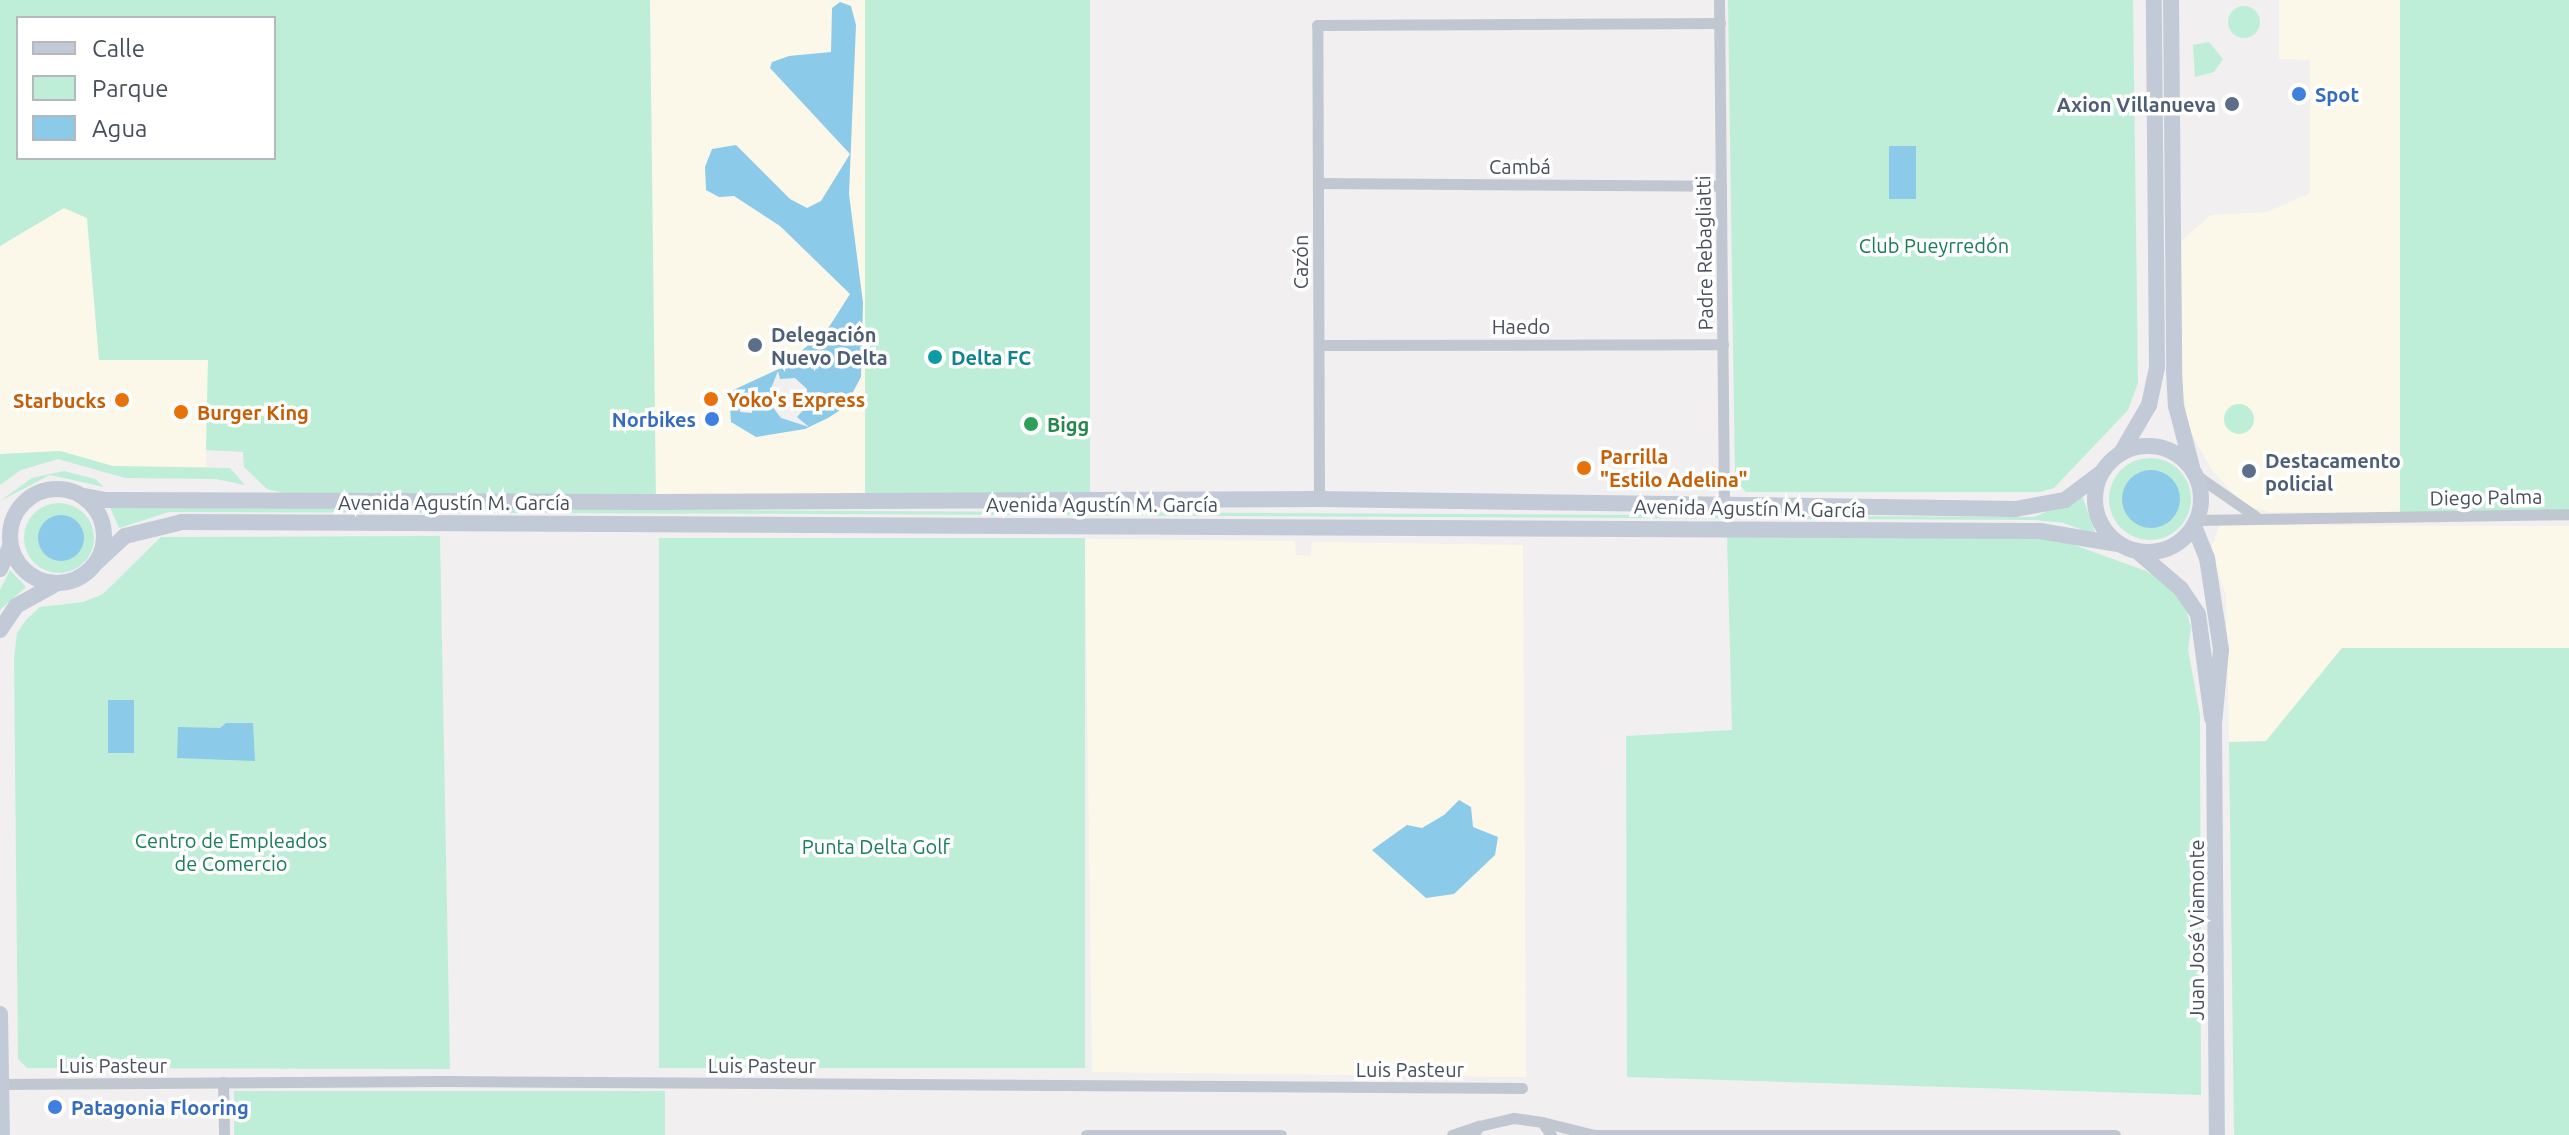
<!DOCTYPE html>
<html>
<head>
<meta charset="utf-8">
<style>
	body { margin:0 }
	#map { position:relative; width:2569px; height:1135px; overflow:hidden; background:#f1efef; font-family:Ubuntu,sans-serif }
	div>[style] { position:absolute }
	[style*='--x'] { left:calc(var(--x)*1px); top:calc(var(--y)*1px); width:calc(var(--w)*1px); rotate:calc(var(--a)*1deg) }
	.commercial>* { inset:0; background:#fcf8e9; transform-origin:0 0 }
	.green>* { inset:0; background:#beeed7; transform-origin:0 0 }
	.round { border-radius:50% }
	.water>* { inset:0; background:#8ccaea; transform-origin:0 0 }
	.pier>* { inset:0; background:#f1efef }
	.street>* { height:11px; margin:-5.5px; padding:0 5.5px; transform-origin:5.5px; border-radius:5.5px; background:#c0c7d0 }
	.secondary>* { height:16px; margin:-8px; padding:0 8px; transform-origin:8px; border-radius:8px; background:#c2c9d7 }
	.secondary>.ring { margin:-8px; padding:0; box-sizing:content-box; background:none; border:16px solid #c2c9d7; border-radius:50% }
	.dots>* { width:22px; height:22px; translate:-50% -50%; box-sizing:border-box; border:4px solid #fff; border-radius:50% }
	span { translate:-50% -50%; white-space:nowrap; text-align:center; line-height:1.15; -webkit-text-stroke:7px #fff; paint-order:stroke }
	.shop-label { font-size:20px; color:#366cbe; font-weight:700 }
	.left { translate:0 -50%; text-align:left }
	.right { translate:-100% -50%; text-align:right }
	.service-label { font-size:20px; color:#4e5e75; font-weight:700 }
	.street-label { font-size:20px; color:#474f5c }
	.park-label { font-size:20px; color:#197c57 }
	.culture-label { font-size:20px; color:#0d838f; font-weight:700 }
	.food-label { font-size:20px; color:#c56008; font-weight:700 }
	.leisure-label { font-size:20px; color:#27864d; font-weight:700 }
	.legend { position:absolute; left:16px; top:16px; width:260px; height:144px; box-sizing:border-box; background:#fff; border:2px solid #b5b9be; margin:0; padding:10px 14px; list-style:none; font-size:24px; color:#474f5c }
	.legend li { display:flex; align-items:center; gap:16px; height:40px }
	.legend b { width:40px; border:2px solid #b5b9be }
</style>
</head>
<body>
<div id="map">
	<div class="commercial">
		<i style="left:650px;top:0;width:215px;height:502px"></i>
		<i style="clip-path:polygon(2279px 0,2400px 0,2407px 513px,2270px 512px,2244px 505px,2211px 469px,2188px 427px,2182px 381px,2181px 241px,2211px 215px,2267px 212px,2310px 193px,2310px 60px,2279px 59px)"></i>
		<i style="clip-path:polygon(64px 208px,87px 218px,99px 360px,208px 360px,206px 467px,113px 466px,60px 451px,0 454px,0 246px)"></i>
		<i style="clip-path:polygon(2220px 525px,2569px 526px,2569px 648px,2342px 648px,2266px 741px,2229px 742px,2226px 595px,2210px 550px)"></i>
		<i style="clip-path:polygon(1085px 539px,1295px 541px,1296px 555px,1311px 556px,1312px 542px,1523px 545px,1526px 1077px,1092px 1072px)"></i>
	</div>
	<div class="green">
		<i style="clip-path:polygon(evenodd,0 0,650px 0,656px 502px,283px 493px,267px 489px,244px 467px,243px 452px,206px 450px,208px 360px,99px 360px,87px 218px,64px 208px,0 246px,0 0,18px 18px,274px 18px,274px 158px,18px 158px,18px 18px)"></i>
		<i style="left:865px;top:0;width:225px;height:503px"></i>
		<i style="clip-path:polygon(1728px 0,2133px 0,2138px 383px,2128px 410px,2054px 488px,2040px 492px,1746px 492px,1735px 480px)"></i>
		<i style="left:2400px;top:0;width:169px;height:513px"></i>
		<i class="round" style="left:2228px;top:6px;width:32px;height:32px"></i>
		<i style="clip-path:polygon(2209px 42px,2223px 59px,2214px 72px,2195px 77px,2193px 45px)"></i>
		<i class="round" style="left:2224px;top:404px;width:30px;height:30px"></i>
		<i style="clip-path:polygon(60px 451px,113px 466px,230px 468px,245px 485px,216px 479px,125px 478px,58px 459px,21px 470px,0 485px,0 454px)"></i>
		<i class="round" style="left:2109px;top:458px;width:82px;height:82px"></i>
		<i style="clip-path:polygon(64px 471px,95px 479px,104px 487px,50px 475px,0 501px,32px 478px)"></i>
		<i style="clip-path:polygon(2082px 496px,2096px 535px,2064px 523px,2036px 520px,823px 514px,169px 512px,119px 528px,110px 507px,2034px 517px)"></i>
		<i class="round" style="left:24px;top:503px;width:70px;height:70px"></i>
		<i style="clip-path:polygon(1727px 535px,2052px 537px,2146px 571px,2172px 587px,2185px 605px,2191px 628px,2188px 650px,2200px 715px,2201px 1095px,1627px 1077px,1626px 736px,1732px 730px)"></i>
		<i style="clip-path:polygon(440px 536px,450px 1069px,27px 1068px,18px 1059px,14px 659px,17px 633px,26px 620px,40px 607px,83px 602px,103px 594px,161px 537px)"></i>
		<i style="left:659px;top:538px;width:426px;height:530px"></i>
		<i style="clip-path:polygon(10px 570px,26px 587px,0 610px,0 590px)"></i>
		<i style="clip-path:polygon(2342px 648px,2569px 648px,2569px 1135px,2234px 1135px,2229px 742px,2266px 741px)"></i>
		<i style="left:234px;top:1091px;width:431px;height:44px"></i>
	</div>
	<div class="water">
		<i style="clip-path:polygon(840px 2px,851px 6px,856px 25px,849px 194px,863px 303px,861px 377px,845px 407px,828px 418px,805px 429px,756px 437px,731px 422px,729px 392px,783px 367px,829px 327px,850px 294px,780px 226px,734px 196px,719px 197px,706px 190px,705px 167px,712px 149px,736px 145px,790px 199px,807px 208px,821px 201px,850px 154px,770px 68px,772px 62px,789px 56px,831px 52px,832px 8px)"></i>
		<i style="left:1916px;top:146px;width:53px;height:27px;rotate:90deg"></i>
		<i class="round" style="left:2122px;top:470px;width:58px;height:58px"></i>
		<i class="round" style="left:38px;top:515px;width:46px;height:46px"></i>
		<i style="left:108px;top:700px;width:26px;height:53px"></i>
		<i style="clip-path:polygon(226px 723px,253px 723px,255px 761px,177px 758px,178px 727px,220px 728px)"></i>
		<i style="clip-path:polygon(1459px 800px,1471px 807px,1473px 827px,1498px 837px,1495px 855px,1454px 894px,1426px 898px,1372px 850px,1407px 825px,1422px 828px,1444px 815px)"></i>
	</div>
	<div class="pier">
		<i style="clip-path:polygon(778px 371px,780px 379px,795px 378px,807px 389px,808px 405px,797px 417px,809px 427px,781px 418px,768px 401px,753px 400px,752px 413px,740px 412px,740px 400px,729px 392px,768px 396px)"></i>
	</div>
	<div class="street">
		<i style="--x:1719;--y:0;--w:505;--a:89.43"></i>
		<i style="--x:1318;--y:183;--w:403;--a:0.4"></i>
		<i style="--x:1319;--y:345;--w:404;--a:-0.1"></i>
		<i style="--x:2196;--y:475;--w:72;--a:34.8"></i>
		<i style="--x:1319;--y:499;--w:474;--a:-90.2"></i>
		<i style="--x:1317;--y:25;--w:403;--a:-0.3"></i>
		<i style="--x:2197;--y:520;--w:372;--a:-0.9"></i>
		<i style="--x:223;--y:1082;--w:53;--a:88.9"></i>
		<i style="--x:1;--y:1084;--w:444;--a:-0.4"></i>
		<i style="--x:445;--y:1081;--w:1077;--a:0.37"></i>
		<i style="--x:1542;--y:1122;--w:54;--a:14"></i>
		<i style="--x:1594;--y:1135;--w:521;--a:0"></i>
		<i style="--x:1086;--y:1135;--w:195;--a:0"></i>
		<i style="--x:1452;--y:1135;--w:28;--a:-19"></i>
		<i style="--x:1473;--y:1135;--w:11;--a:-56"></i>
		<i style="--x:1479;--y:1126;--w:36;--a:-13"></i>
		<i style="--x:1514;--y:1118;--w:28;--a:8"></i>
		<i style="--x:1542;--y:1122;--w:16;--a:55"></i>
	</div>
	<div class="secondary">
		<i style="--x:2171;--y:0;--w:370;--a:89.5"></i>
		<i style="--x:2174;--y:370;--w:36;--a:87"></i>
		<i style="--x:2176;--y:406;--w:63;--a:75.3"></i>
		<i class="ring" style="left:2095px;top:446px;width:90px;height:90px"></i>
		<i style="--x:2121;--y:453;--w:56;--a:-59.7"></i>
		<i style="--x:2149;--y:405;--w:38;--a:-78"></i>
		<i style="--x:2157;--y:368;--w:368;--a:-90.5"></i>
		<i class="ring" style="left:10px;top:489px;width:78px;height:78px"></i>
		<i style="--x:83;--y:496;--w:22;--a:10"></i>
		<i style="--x:105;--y:500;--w:551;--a:0.21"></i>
		<i style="--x:656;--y:502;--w:663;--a:-0.26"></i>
		<i style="--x:1319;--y:499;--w:696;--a:0.82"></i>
		<i style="--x:2015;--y:509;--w:51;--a:-10.2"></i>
		<i style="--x:2065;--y:500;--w:45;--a:-36.9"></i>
		<i style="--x:2194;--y:526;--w:35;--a:68"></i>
		<i style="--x:2207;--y:558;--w:93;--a:81.3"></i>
		<i style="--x:2221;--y:650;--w:74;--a:95.4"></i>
		<i style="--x:2214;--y:724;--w:411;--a:89.6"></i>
		<i style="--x:2138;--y:552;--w:57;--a:40.7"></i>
		<i style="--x:2181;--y:589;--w:30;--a:56"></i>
		<i style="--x:2198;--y:614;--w:105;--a:82.3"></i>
		<i style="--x:97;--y:562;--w:38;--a:-43"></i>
		<i style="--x:125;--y:536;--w:59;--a:-13.8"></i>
		<i style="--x:182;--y:522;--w:1858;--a:0.28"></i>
		<i style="--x:2040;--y:531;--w:79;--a:9.5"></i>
		<i style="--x:0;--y:569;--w:24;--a:-66"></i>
		<i style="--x:0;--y:630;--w:29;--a:-56"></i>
		<i style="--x:16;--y:606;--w:46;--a:-28.8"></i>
		<i style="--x:0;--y:1014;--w:121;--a:89.1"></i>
	</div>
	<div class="dots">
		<i style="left:2299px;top:94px;background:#3f7fe0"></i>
		<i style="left:2232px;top:104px;background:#5c6f8a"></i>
		<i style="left:755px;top:345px;background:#5c6f8a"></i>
		<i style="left:935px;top:357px;background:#0f9aa8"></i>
		<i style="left:711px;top:399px;background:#e8710a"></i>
		<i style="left:122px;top:400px;background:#e8710a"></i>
		<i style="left:181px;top:412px;background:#e8710a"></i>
		<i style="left:712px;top:419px;background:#3f7fe0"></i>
		<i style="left:1031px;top:424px;background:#2e9e5b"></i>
		<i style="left:1584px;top:468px;background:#e8710a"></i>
		<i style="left:2249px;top:471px;background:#5c6f8a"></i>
		<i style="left:55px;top:1107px;background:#3f7fe0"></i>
	</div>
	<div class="shop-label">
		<span class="left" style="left:2315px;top:94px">Spot</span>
		<span class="right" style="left:696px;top:419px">Norbikes</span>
		<span class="left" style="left:71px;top:1107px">Patagonia Flooring</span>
	</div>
	<div class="service-label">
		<span class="right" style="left:2216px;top:104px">Axion Villanueva</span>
		<span class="left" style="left:771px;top:346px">Delegación<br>Nuevo Delta</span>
		<span class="left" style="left:2265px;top:472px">Destacamento<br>policial</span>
	</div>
	<div class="street-label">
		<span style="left:1520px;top:166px">Cambá</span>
		<span style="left:1704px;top:253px;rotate:-91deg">Padre Rebagliatti</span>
		<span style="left:1300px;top:262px;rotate:-90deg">Cazón</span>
		<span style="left:1521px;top:326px">Haedo</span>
		<span style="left:2486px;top:497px;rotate:-1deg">Diego Palma</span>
		<span style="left:454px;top:502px">Avenida Agustín M. García</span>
		<span style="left:1102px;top:504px">Avenida Agustín M. García</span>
		<span style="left:1750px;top:508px;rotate:1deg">Avenida Agustín M. García</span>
		<span style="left:2196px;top:930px;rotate:-90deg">Juan José Viamonte</span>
		<span style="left:113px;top:1065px">Luis Pasteur</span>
		<span style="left:762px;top:1065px">Luis Pasteur</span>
		<span style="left:1410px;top:1069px">Luis Pasteur</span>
	</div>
	<div class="park-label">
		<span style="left:1934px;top:245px">Club Pueyrredón</span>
		<span style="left:231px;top:852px">Centro de Empleados<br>de Comercio</span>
		<span style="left:876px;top:846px">Punta Delta Golf</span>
	</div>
	<div class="culture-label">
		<span class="left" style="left:951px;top:357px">Delta FC</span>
	</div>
	<div class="food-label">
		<span class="left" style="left:727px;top:399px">Yoko's Express</span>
		<span class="right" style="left:106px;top:400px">Starbucks</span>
		<span class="left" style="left:197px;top:412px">Burger King</span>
		<span class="left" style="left:1600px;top:468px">Parrilla<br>"Estilo Adelina"</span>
	</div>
	<div class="leisure-label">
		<span class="left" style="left:1047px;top:424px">Bigg</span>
	</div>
	<ul class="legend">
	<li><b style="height:10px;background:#c2c9d7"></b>Calle</li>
	<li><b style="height:22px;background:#beeed7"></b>Parque</li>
	<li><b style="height:22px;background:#8ccaea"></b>Agua</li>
	</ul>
</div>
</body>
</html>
